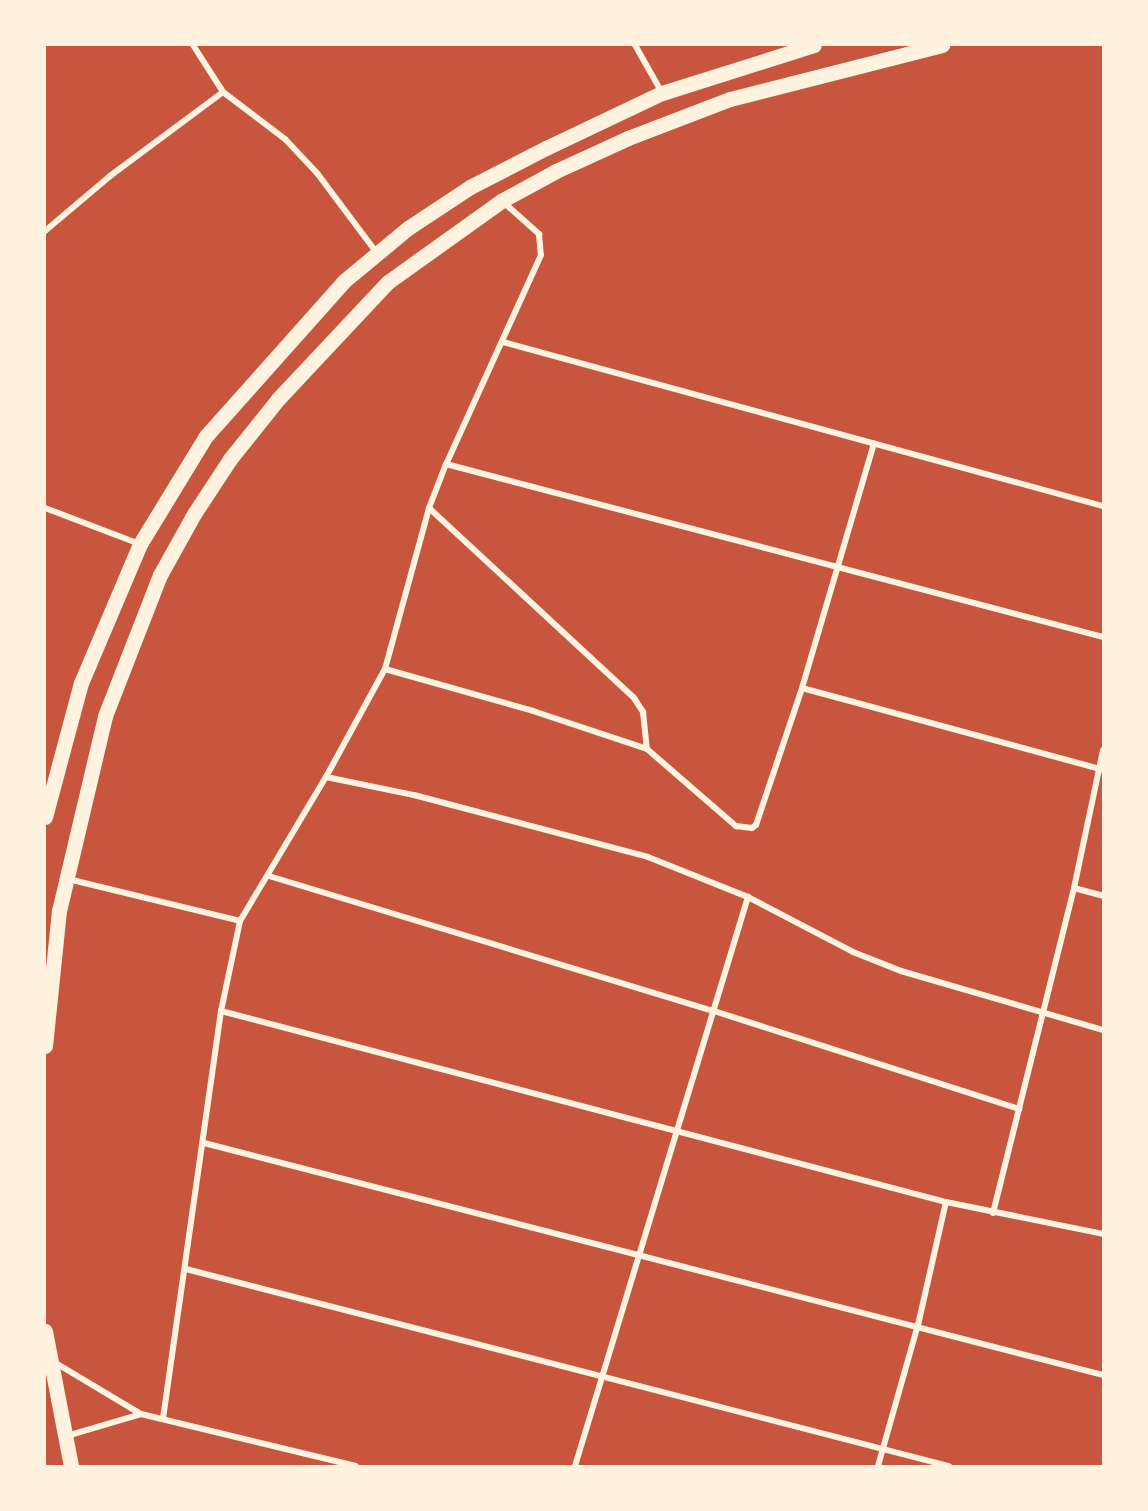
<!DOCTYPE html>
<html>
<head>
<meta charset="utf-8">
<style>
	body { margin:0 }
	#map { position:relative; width:1148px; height:1511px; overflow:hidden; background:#c8553d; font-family:Lora,serif }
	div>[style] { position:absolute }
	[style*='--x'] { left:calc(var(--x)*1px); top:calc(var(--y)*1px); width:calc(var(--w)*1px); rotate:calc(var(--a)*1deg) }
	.minor>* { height:6px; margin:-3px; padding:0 3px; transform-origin:3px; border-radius:3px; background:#fff3e0 }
	.primary>* { height:15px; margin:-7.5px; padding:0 7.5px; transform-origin:7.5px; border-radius:7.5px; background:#fff3e0 }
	span { translate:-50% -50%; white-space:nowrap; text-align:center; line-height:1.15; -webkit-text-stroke:4.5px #fff3e0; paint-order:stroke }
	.frame { position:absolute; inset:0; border:46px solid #fff3e0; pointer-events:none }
</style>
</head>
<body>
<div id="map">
	<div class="minor">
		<i style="--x:193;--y:45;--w:56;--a:57.4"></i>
		<i style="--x:223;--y:92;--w:78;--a:37.2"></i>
		<i style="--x:285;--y:139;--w:47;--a:46.7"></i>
		<i style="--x:317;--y:173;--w:99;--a:53.2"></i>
		<i style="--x:635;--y:45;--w:53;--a:60.5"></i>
		<i style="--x:502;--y:201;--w:50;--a:41.7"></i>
		<i style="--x:539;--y:234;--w:21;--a:85"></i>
		<i style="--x:541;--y:255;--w:230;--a:114.4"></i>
		<i style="--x:446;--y:464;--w:679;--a:14.75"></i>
		<i style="--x:45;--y:231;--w:85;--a:-40.2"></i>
		<i style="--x:110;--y:176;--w:141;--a:-36.6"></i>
		<i style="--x:503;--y:342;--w:622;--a:15.29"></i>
		<i style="--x:45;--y:508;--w:102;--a:20.8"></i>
		<i style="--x:429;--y:508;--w:280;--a:42.8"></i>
		<i style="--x:634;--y:698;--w:17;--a:57"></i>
		<i style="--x:643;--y:712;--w:37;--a:84"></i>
		<i style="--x:385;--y:669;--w:154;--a:15.8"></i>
		<i style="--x:533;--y:711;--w:120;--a:18.4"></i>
		<i style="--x:647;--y:749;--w:118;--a:40.9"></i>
		<i style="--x:736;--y:826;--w:16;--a:7"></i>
		<i style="--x:752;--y:828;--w:5;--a:-37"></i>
		<i style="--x:756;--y:825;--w:145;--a:-71.4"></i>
		<i style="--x:802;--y:688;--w:255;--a:-73.6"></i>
		<i style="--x:802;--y:688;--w:312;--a:15.2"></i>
		<i style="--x:326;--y:777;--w:123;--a:-61.4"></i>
		<i style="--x:385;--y:669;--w:167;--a:-74.7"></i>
		<i style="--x:429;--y:508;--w:47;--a:-68.9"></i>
		<i style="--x:269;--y:876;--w:462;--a:16.9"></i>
		<i style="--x:711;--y:1010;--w:324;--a:17.8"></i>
		<i style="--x:68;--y:879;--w:177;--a:13.7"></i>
		<i style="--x:240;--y:921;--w:92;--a:101.9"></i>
		<i style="--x:221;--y:1011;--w:410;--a:98.1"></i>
		<i style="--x:1074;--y:888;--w:30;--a:15"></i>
		<i style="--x:240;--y:921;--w:168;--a:-59.2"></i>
		<i style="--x:326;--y:777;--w:90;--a:11.6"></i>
		<i style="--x:414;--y:795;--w:242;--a:14.8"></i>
		<i style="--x:648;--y:857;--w:108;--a:21.8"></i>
		<i style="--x:748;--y:897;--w:119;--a:27.6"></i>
		<i style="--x:853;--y:952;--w:52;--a:21.6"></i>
		<i style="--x:901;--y:971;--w:210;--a:16.3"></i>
		<i style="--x:221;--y:1011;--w:750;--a:14.76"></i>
		<i style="--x:946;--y:1202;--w:160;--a:11.5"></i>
		<i style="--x:204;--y:1143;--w:928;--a:14.47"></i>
		<i style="--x:993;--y:1213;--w:335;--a:-76"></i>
		<i style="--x:1074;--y:888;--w:141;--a:-78.1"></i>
		<i style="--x:186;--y:1269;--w:788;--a:14.48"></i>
		<i style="--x:54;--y:1362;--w:101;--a:30.9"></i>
		<i style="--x:67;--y:1436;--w:77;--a:-16.6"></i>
		<i style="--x:141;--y:1414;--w:221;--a:13.6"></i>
		<i style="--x:575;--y:1466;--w:595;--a:-73.09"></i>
		<i style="--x:878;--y:1466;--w:147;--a:-74.2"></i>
		<i style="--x:918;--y:1325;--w:126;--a:-77.2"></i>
	</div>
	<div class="primary">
		<i style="--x:45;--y:817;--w:139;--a:-75"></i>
		<i style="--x:81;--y:683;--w:151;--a:-67"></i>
		<i style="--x:140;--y:544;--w:127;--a:-58.6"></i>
		<i style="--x:206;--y:436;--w:208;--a:-48.3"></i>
		<i style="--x:344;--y:281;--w:83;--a:-39.6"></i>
		<i style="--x:408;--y:228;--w:74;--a:-33.5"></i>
		<i style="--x:470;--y:187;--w:85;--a:-27.2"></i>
		<i style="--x:546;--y:148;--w:128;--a:-25.4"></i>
		<i style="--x:662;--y:93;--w:159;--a:-17.5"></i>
		<i style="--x:45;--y:1046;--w:136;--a:-84.1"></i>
		<i style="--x:59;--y:911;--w:200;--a:-76.7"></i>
		<i style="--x:105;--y:716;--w:151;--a:-68.7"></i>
		<i style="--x:160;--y:575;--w:70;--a:-60.9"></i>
		<i style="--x:194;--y:514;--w:66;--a:-56.8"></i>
		<i style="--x:230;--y:459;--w:77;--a:-51.3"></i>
		<i style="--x:278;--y:399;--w:161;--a:-46.8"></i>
		<i style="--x:388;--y:282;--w:139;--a:-35.6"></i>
		<i style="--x:501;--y:201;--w:63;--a:-28.6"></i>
		<i style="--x:556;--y:171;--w:79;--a:-24.6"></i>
		<i style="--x:628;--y:138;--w:109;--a:-20.9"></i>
		<i style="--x:730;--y:99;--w:219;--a:-14.3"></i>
		<i style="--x:45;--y:1331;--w:137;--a:79.1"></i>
	</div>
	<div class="frame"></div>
</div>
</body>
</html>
